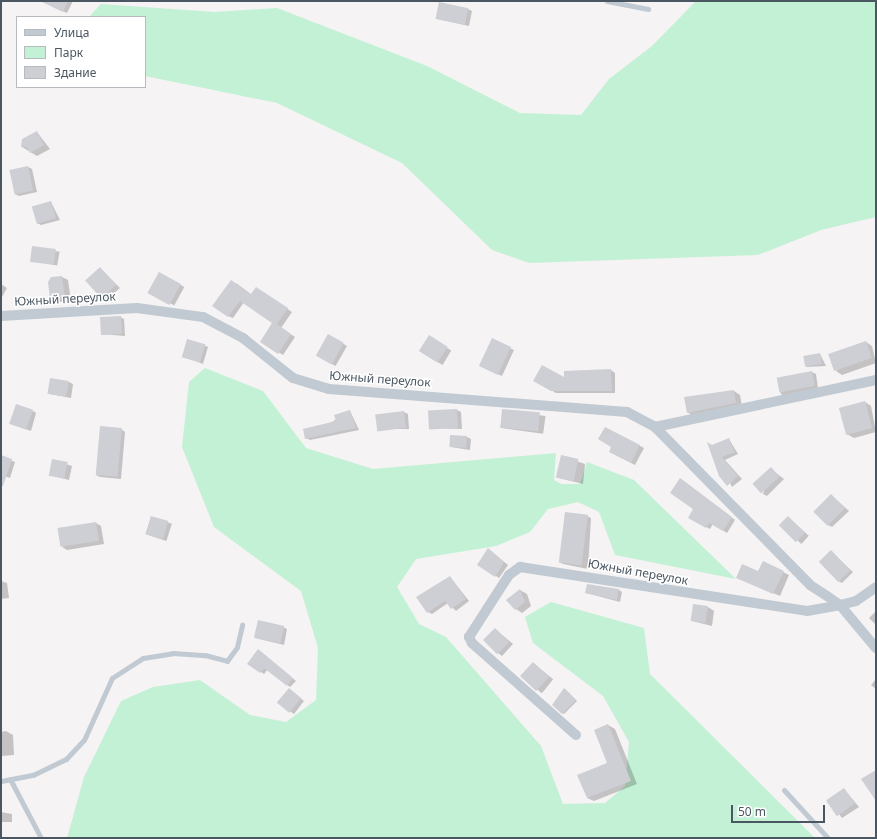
<!DOCTYPE html>
<html>
<head>
<meta charset="utf-8">
<style>
	body { margin:0 }
	#map { position:relative; width:877px; height:839px; overflow:hidden; background:#f5f3f3; font-family:"Noto Sans",sans-serif }
	div>[style] { position:absolute }
	[style*='--x'] { left:calc(var(--x)*1px); top:calc(var(--y)*1px); width:calc(var(--w)*1px); rotate:calc(var(--a)*1deg) }
	.green>* { inset:0; background:#c3f1d5 }
	.shadow>* { inset:0; background:#0003; transform-origin:0 0 }
	.building>* { inset:0; background:#cdcfd5; transform-origin:0 0 }
	.lane>* { height:5px; margin:-2.5px; padding:0 2.5px; transform-origin:2.5px; border-radius:2.5px; background:#c1cad2 }
	.street>* { height:10px; margin:-5px; padding:0 5px; transform-origin:5px; border-radius:5px; background:#c1cad2 }
	span { translate:-50% -50%; white-space:nowrap; text-align:center; line-height:1.15; -webkit-text-stroke:3px #fff; paint-order:stroke }
	.street-label { font-size:12px; color:#4a5661 }
	.frame { position:absolute; inset:0; border:2px solid #4a5661; pointer-events:none }
	.legend { position:absolute; left:16px; top:16px; width:130px; height:72px; box-sizing:border-box; background:#fff; border:1px solid #b7bbc0; margin:0; padding:5px 7px; list-style:none; font-size:12px; color:#4a5661 }
	.legend li { display:flex; align-items:center; gap:8px; height:20px }
	.legend b { width:20px; border:1px solid #b7bbc0 }
	.scale { position:absolute; left:731px; top:805px; width:94px; height:18px; box-sizing:border-box; border:2px solid #4a5661; border-top:0; padding-left:5px; font-size:12px; line-height:14px; white-space:nowrap; color:#4a5661; -webkit-text-stroke:3px #fff; paint-order:stroke }
</style>
</head>
<body>
<div id="map">
	<div class="green">
		<i style="clip-path:polygon(696px 1px,876px 1px,876px 217px,821px 230px,758px 255px,529px 263px,492px 250px,402px 163px,277px 103px,145px 76px,145px 17px,89px 17px,101px 4px,215px 12px,277px 8px,427px 66px,520px 113px,581px 115px,609px 79px,652px 46px)"></i>
		<i style="clip-path:polygon(205px 368px,263px 391px,306px 448px,373px 469px,556px 453px,554px 480px,561px 484px,580px 484px,587px 462px,634px 480px,736px 579px,615px 555px,599px 512px,578px 502px,548px 509px,530px 532px,496px 546px,416px 559px,397px 587px,419px 624px,446px 637px,541px 746px,563px 804px,605px 803px,625px 786px,629px 742px,603px 696px,533px 643px,525px 617px,551px 602px,644px 628px,650px 674px,815px 838px,67px 838px,84px 777px,121px 701px,153px 687px,200px 680px,250px 715px,286px 722px,316px 700px,318px 648px,301px 591px,214px 527px,182px 447px,189px 382px)"></i>
	</div>
	<div class="shadow">
		<i style="clip-path:polygon(51px 1px,73px 1px,67px 13px,53px 7px)"></i>
		<i style="clip-path:polygon(468px 9px,472px 11px,469px 26px,437px 19px)"></i>
		<i style="clip-path:polygon(37px 132px,50px 149px,37px 156px,22px 147px)"></i>
		<i style="clip-path:polygon(28px 167px,32px 169px,37px 192px,19px 196px,15px 194px)"></i>
		<i style="clip-path:polygon(51px 202px,60px 220px,41px 225px,37px 223px)"></i>
		<i style="left:33px;top:247px;width:27px;height:14px;rotate:10deg"></i>
		<i style="clip-path:polygon(100px 268px,120px 288px,106px 300px,102px 298px)"></i>
		<i style="left:159px;top:273px;width:29px;height:21px;rotate:29deg"></i>
		<i style="clip-path:polygon(62px 277px,68px 280px,71px 301px,58px 302px,51px 299px,52px 278px)"></i>
		<i style="clip-path:polygon(236px 283px,252px 295px,260px 291px,292px 312px,281px 328px,295px 337px,283px 355px,261px 341px,274px 323px,244px 302px,233px 318px,228px 316px)"></i>
		<i style="clip-path:polygon(1px 284px,7px 288px,1px 299px)"></i>
		<i style="clip-path:polygon(120px 317px,124px 319px,125px 336px,101px 334px)"></i>
		<i style="left:328px;top:335px;width:22px;height:23px;rotate:30deg"></i>
		<i style="left:429px;top:337px;width:26px;height:17px;rotate:31deg"></i>
		<i style="clip-path:polygon(866px 342px,872px 346px,876px 363px,842px 375px,836px 371px)"></i>
		<i style="clip-path:polygon(204px 345px,208px 347px,203px 364px,182px 356px)"></i>
		<i style="clip-path:polygon(510px 348px,514px 350px,502px 376px,484px 368px)"></i>
		<i style="clip-path:polygon(820px 354px,826px 366px,806px 367px)"></i>
		<i style="clip-path:polygon(611px 370px,615px 373px,615px 393px,556px 393px,535px 381px,565px 379px,565px 372px)"></i>
		<i style="clip-path:polygon(812px 372px,816px 374px,818px 388px,784px 396px,780px 393px)"></i>
		<i style="clip-path:polygon(69px 382px,73px 384px,71px 398px,50px 394px)"></i>
		<i style="clip-path:polygon(734px 391px,740px 395px,742px 406px,694px 416px,687px 412px)"></i>
		<i style="clip-path:polygon(865px 402px,871px 406px,876px 432px,854px 438px,847px 434px)"></i>
		<i style="clip-path:polygon(457px 410px,461px 412px,462px 429px,430px 428px,429px 411px)"></i>
		<i style="left:503px;top:410px;width:43px;height:18px;rotate:8deg"></i>
		<i style="clip-path:polygon(33px 411px,36px 413px,31px 431px,15px 425px)"></i>
		<i style="clip-path:polygon(350px 411px,359px 430px,310px 440px,306px 438px)"></i>
		<i style="clip-path:polygon(404px 412px,408px 414px,409px 429px,378px 429px)"></i>
		<i style="clip-path:polygon(605px 428px,644px 448px,635px 465px,614px 454px)"></i>
		<i style="clip-path:polygon(121px 429px,125px 432px,121px 479px,100px 477px,96px 475px)"></i>
		<i style="clip-path:polygon(467px 437px,471px 439px,470px 450px,451px 447px)"></i>
		<i style="clip-path:polygon(729px 439px,738px 454px,725px 460px,742px 479px,732px 487px,712px 446px)"></i>
		<i style="clip-path:polygon(1px 456px,15px 462px,10px 478px,1px 475px)"></i>
		<i style="clip-path:polygon(562px 456px,585px 464px,583px 484px,559px 478px)"></i>
		<i style="clip-path:polygon(53px 460px,72px 466px,69px 480px,50px 475px)"></i>
		<i style="clip-path:polygon(771px 469px,784px 479px,767px 496px,763px 494px)"></i>
		<i style="clip-path:polygon(681px 479px,735px 520px,727px 533px,713px 524px,710px 529px,689px 517px,694px 509px)"></i>
		<i style="clip-path:polygon(831px 495px,849px 511px,832px 527px,828px 525px)"></i>
		<i style="clip-path:polygon(587px 516px,591px 518px,588px 569px,563px 564px,559px 562px)"></i>
		<i style="left:151px;top:517px;width:22px;height:18px;rotate:18deg"></i>
		<i style="left:788px;top:517px;width:28px;height:11px;rotate:42deg"></i>
		<i style="clip-path:polygon(96px 523px,101px 526px,104px 544px,67px 550px,62px 547px)"></i>
		<i style="clip-path:polygon(492px 552px,508px 565px,499px 578px,496px 576px)"></i>
		<i style="clip-path:polygon(831px 552px,853px 572px,842px 583px,838px 581px)"></i>
		<i style="clip-path:polygon(759px 572px,783px 572px,789px 575px,780px 596px,738px 578px)"></i>
		<i style="clip-path:polygon(450px 577px,469px 601px,456px 611px,448px 603px,432px 614px,428px 612px)"></i>
		<i style="clip-path:polygon(1px 581px,7px 583px,9px 598px,1px 599px)"></i>
		<i style="clip-path:polygon(588px 585px,619px 590px,622px 592px,620px 602px,590px 594px,586px 593px)"></i>
		<i style="clip-path:polygon(520px 590px,527px 594px,531px 606px,522px 613px,516px 609px)"></i>
		<i style="clip-path:polygon(708px 607px,714px 611px,712px 626px,692px 621px)"></i>
		<i style="clip-path:polygon(876px 611px,876px 625px,869px 618px)"></i>
		<i style="clip-path:polygon(283px 627px,287px 629px,284px 645px,255px 638px)"></i>
		<i style="clip-path:polygon(495px 629px,513px 644px,502px 656px,498px 653px)"></i>
		<i style="clip-path:polygon(261px 652px,296px 681px,290px 687px,268px 669px,264px 674px,248px 663px)"></i>
		<i style="left:533px;top:663px;width:26px;height:18px;rotate:39deg"></i>
		<i style="clip-path:polygon(876px 679px,876px 689px,871px 685px)"></i>
		<i style="clip-path:polygon(565px 689px,577px 701px,564px 714px,562px 713px)"></i>
		<i style="clip-path:polygon(293px 692px,304px 701px,294px 714px,278px 703px)"></i>
		<i style="clip-path:polygon(608px 725px,615px 729px,637px 784px,594px 801px,587px 798px,608px 764px)"></i>
		<i style="clip-path:polygon(6px 731px,13px 735px,14px 755px,1px 756px,1px 732px)"></i>
		<i style="clip-path:polygon(844px 789px,859px 807px,842px 818px,828px 800px)"></i>
		<i style="clip-path:polygon(1px 812px,12px 814px,12px 822px,1px 822px)"></i>
	</div>
	<div class="building">
		<i style="clip-path:polygon(40px 1px,68px 1px,63px 12px)"></i>
		<i style="left:439px;top:2px;width:30px;height:17px;rotate:12deg"></i>
		<i style="clip-path:polygon(37px 131px,44px 145px,30px 153px,27px 147px,21px 147px,22px 139px)"></i>
		<i style="left:28px;top:166px;width:25px;height:19px;rotate:78deg"></i>
		<i style="left:51px;top:201px;width:18px;height:20px;rotate:74deg"></i>
		<i style="left:32px;top:246px;width:24px;height:16px;rotate:7deg"></i>
		<i style="left:100px;top:267px;width:24px;height:20px;rotate:48deg"></i>
		<i style="left:159px;top:272px;width:25px;height:24px;rotate:29deg"></i>
		<i style="clip-path:polygon(62px 276px,65px 298px,50px 299px,48px 282px,51px 277px)"></i>
		<i style="clip-path:polygon(231px 280px,251px 294px,256px 287px,288px 308px,277px 324px,291px 334px,278px 354px,260px 342px,272px 323px,240px 301px,228px 317px,212px 306px)"></i>
		<i style="left:121px;top:316px;width:18px;height:21px;rotate:87deg"></i>
		<i style="left:328px;top:334px;width:18px;height:25px;rotate:29deg"></i>
		<i style="left:429px;top:335px;width:22px;height:19px;rotate:32deg"></i>
		<i style="left:492px;top:338px;width:21px;height:31px;rotate:25deg"></i>
		<i style="left:187px;top:339px;width:19px;height:19px;rotate:16deg"></i>
		<i style="left:866px;top:341px;width:18px;height:40px;rotate:71deg"></i>
		<i style="left:820px;top:353px;width:11px;height:17px;rotate:80deg"></i>
		<i style="clip-path:polygon(542px 365px,564px 377px,564px 371px,611px 369px,612px 391px,551px 391px,533px 381px)"></i>
		<i style="left:812px;top:371px;width:15px;height:36px;rotate:79deg"></i>
		<i style="left:50px;top:378px;width:19px;height:16px;rotate:9deg"></i>
		<i style="clip-path:polygon(734px 390px,736px 403px,687px 413px,684px 397px)"></i>
		<i style="left:865px;top:401px;width:28px;height:27px;rotate:75deg"></i>
		<i style="left:16px;top:404px;width:18px;height:21px;rotate:19deg"></i>
		<i style="left:457px;top:409px;width:19px;height:29px;rotate:87deg"></i>
		<i style="left:502px;top:409px;width:38px;height:19px;rotate:5deg"></i>
		<i style="clip-path:polygon(350px 410px,356px 428px,305px 439px,303px 429px,336px 421px,334px 415px)"></i>
		<i style="left:404px;top:411px;width:17px;height:29px;rotate:83deg"></i>
		<i style="left:100px;top:426px;width:22px;height:49px;rotate:5deg"></i>
		<i style="clip-path:polygon(605px 427px,640px 445px,631px 463px,609px 452px,611px 447px,598px 439px)"></i>
		<i style="left:450px;top:435px;width:17px;height:12px;rotate:3deg"></i>
		<i style="clip-path:polygon(729px 438px,735px 452px,722px 457px,738px 476px,727px 486px,719px 476px,707px 442px,712px 445px)"></i>
		<i style="clip-path:polygon(1px 455px,12px 459px,3px 486px,1px 486px)"></i>
		<i style="left:561px;top:455px;width:18px;height:23px;rotate:13deg"></i>
		<i style="left:52px;top:459px;width:16px;height:17px;rotate:11deg"></i>
		<i style="left:771px;top:467px;width:13px;height:25px;rotate:48deg"></i>
		<i style="clip-path:polygon(680px 478px,732px 517px,723px 531px,709px 523px,706px 528px,688px 518px,693px 509px,670px 493px)"></i>
		<i style="left:831px;top:494px;width:20px;height:25px;rotate:45deg"></i>
		<i style="left:565px;top:512px;width:23px;height:51px;rotate:7deg"></i>
		<i style="left:151px;top:516px;width:18px;height:19px;rotate:16deg"></i>
		<i style="left:788px;top:516px;width:24px;height:13px;rotate:45deg"></i>
		<i style="left:96px;top:522px;width:19px;height:39px;rotate:81deg"></i>
		<i style="clip-path:polygon(488px 548px,504px 562px,495px 577px,477px 565px)"></i>
		<i style="left:831px;top:550px;width:28px;height:17px;rotate:46deg"></i>
		<i style="clip-path:polygon(763px 561px,784px 571px,773px 594px,736px 578px,742px 564px,758px 571px)"></i>
		<i style="clip-path:polygon(450px 576px,466px 599px,451px 609px,445px 601px,427px 613px,416px 597px)"></i>
		<i style="clip-path:polygon(587px 584px,619px 589px,617px 600px,585px 593px)"></i>
		<i style="clip-path:polygon(520px 589px,525px 602px,515px 610px,506px 600px)"></i>
		<i style="left:693px;top:604px;width:15px;height:17px;rotate:8deg"></i>
		<i style="left:258px;top:620px;width:27px;height:18px;rotate:13deg"></i>
		<i style="left:495px;top:628px;width:20px;height:17px;rotate:45deg"></i>
		<i style="clip-path:polygon(258px 649px,293px 678px,287px 686px,264px 668px,260px 673px,247px 664px)"></i>
		<i style="left:533px;top:662px;width:22px;height:19px;rotate:43deg"></i>
		<i style="left:289px;top:688px;width:16px;height:19px;rotate:40deg"></i>
		<i style="clip-path:polygon(564px 688px,576px 700px,562px 714px,552px 705px)"></i>
		<i style="clip-path:polygon(608px 724px,631px 781px,587px 798px,577px 775px,607px 763px,594px 730px)"></i>
		<i style="clip-path:polygon(876px 770px,876px 801px,861px 779px)"></i>
		<i style="left:844px;top:788px;width:19px;height:22px;rotate:55deg"></i>
	</div>
	<div class="lane">
		<i style="--x:607;--y:1;--w:42;--a:11"></i>
		<i style="--x:10;--y:779;--w:67;--a:62.3"></i>
		<i style="--x:1;--y:781;--w:33;--a:-11"></i>
		<i style="--x:33;--y:775;--w:37;--a:-26"></i>
		<i style="--x:66;--y:759;--w:26;--a:-47"></i>
		<i style="--x:84;--y:740;--w:68;--a:-65.7"></i>
		<i style="--x:112;--y:678;--w:37;--a:-33"></i>
		<i style="--x:143;--y:658;--w:30;--a:-9"></i>
		<i style="--x:173;--y:653;--w:32;--a:4"></i>
		<i style="--x:205;--y:655;--w:23;--a:15"></i>
		<i style="--x:227;--y:661;--w:17;--a:-54"></i>
		<i style="--x:237;--y:647;--w:23;--a:-77"></i>
		<i style="--x:784;--y:790;--w:65;--a:47.5"></i>
	</div>
	<div class="street">
		<i style="--x:1;--y:316;--w:136;--a:-3.4"></i>
		<i style="--x:137;--y:308;--w:67;--a:7.8"></i>
		<i style="--x:203;--y:317;--w:45;--a:27.7"></i>
		<i style="--x:243;--y:338;--w:64;--a:38.7"></i>
		<i style="--x:293;--y:378;--w:38;--a:17"></i>
		<i style="--x:329;--y:389;--w:299;--a:4.4"></i>
		<i style="--x:627;--y:412;--w:32;--a:28"></i>
		<i style="--x:655;--y:427;--w:221;--a:45.5"></i>
		<i style="--x:810;--y:585;--w:20;--a:33"></i>
		<i style="--x:827;--y:596;--w:16;--a:35"></i>
		<i style="--x:840;--y:605;--w:16;--a:-14"></i>
		<i style="--x:856;--y:601;--w:24;--a:-35"></i>
		<i style="--x:655;--y:427;--w:226;--a:-12"></i>
		<i style="--x:576;--y:735;--w:139;--a:-138.5"></i>
		<i style="--x:472;--y:643;--w:7;--a:-117"></i>
		<i style="--x:469;--y:637;--w:74;--a:-57.2"></i>
		<i style="--x:509;--y:575;--w:14;--a:-36"></i>
		<i style="--x:520;--y:567;--w:290;--a:8.7"></i>
		<i style="--x:807;--y:611;--w:34;--a:-10"></i>
		<i style="--x:840;--y:605;--w:56;--a:50.1"></i>
	</div>
	<div class="street-label">
		<span style="left:65px;top:299px;rotate:-3deg">Южный переулок</span>
		<span style="left:380px;top:379px;rotate:4deg">Южный переулок</span>
		<span style="left:638px;top:572px;rotate:10deg">Южный переулок</span>
	</div>
	<div class="frame"></div>
	<ul class="legend">
	<li><b style="height:5px;background:#c1cad2"></b>Улица</li>
	<li><b style="height:11px;background:#c3f1d5"></b>Парк</li>
	<li><b style="height:11px;background:#cdcfd5"></b>Здание</li>
	</ul>
	<div class="scale">50 m</div>
</div>
</body>
</html>
